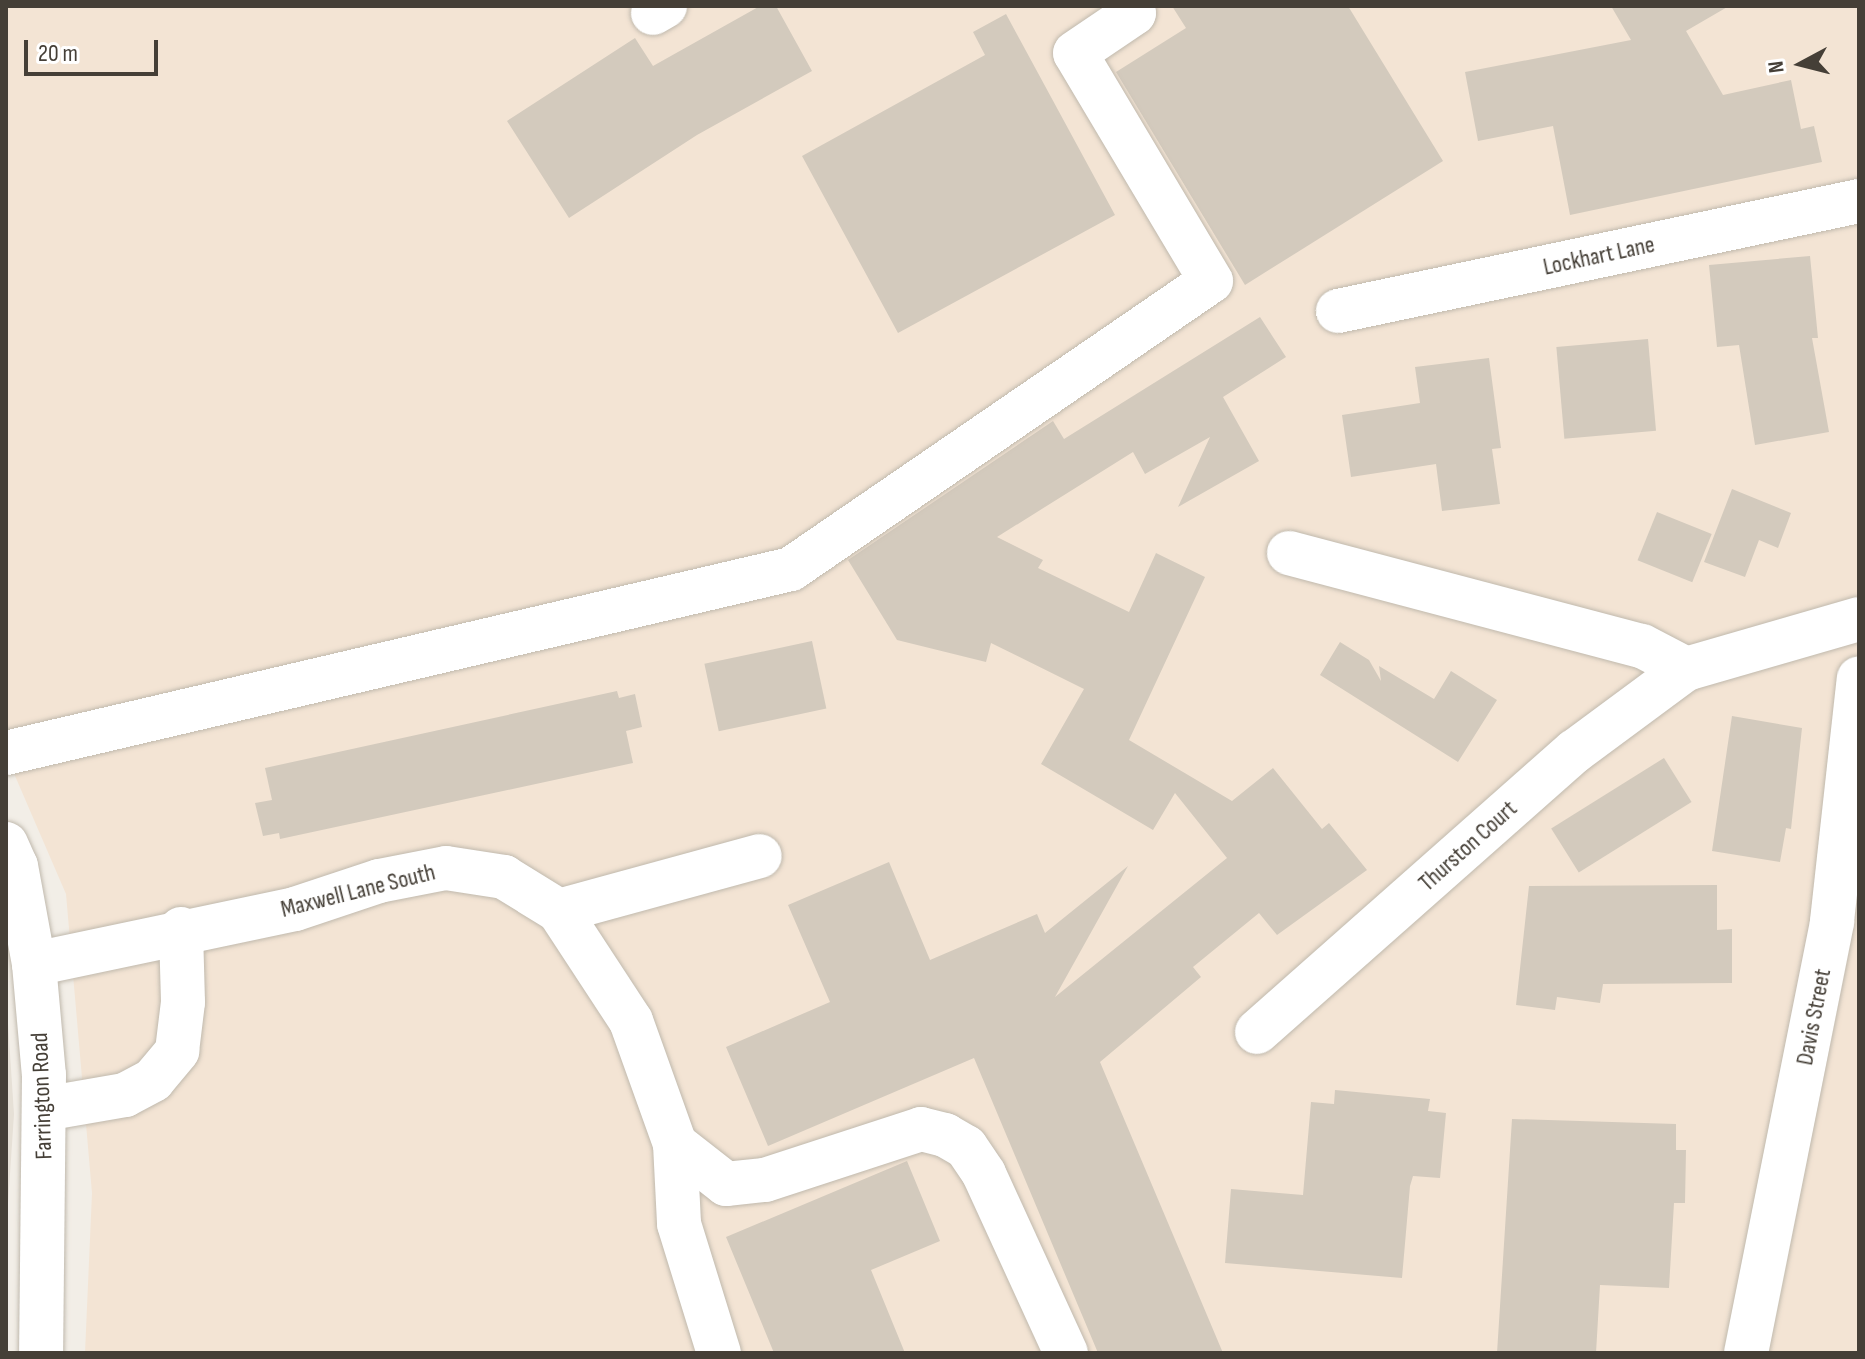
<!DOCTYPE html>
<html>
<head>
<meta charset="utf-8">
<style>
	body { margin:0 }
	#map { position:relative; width:1865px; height:1359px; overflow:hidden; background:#f2eee7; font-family:"Sofia Sans Condensed",sans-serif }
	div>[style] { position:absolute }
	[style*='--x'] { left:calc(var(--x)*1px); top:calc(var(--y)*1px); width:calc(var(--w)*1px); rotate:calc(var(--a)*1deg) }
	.residential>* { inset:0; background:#e6e0d6 }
	.commercial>* { inset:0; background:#f3e4d4 }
	.building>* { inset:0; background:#d3cabd; transform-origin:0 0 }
	.roads { filter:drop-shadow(0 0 2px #c0b9ad) drop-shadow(0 0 2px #c0b9ad) }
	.minor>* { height:44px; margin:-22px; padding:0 22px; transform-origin:22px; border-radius:22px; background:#fff }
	span { translate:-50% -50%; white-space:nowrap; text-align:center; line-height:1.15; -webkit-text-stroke:6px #fff; paint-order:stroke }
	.street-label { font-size:24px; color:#453f37 }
	.frame { position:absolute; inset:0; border:8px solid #453f37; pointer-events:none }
	.north { position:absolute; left:1761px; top:24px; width:80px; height:80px; -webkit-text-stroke:6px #fff; paint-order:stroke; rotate:263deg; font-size:22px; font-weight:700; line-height:32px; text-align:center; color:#453f37 }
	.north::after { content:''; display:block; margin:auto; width:28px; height:36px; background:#453f37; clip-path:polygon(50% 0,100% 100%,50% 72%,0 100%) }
	.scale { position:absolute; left:24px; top:40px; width:134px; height:36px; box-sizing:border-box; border:4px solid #453f37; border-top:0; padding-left:10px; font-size:24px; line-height:28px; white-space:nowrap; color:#453f37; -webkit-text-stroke:6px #fff; paint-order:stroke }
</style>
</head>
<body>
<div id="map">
	<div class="residential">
		<i style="clip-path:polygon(6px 994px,14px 1114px,6px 1233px)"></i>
	</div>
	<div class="commercial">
		<i style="clip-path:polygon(6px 6px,1859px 6px,1859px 1353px,85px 1353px,92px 1193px,66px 894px,6px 755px)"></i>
	</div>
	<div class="building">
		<i style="clip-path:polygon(760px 6px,776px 6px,812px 71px,697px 135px,569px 218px,507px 121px,635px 38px,653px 66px)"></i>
		<i style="clip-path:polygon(1172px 6px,1348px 6px,1443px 161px,1245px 285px,1116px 72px,1186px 28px)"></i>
		<i style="clip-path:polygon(1611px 6px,1729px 6px,1686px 31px,1723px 95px,1791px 80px,1801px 129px,1814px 126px,1822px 162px,1570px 215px,1553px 126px,1478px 141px,1465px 72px,1631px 40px)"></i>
		<i style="clip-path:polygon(1006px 14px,1115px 215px,898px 333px,802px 156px,985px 55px,973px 32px)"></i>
		<i style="clip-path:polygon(1810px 256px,1818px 338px,1812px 338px,1829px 432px,1755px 445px,1739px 345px,1717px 347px,1709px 265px)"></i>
		<i style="clip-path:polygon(1260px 317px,1286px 357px,1223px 397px,1259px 461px,1178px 507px,1210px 437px,1145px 474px,1133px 452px,997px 537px,1043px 560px,1038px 568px,1129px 612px,1156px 553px,1205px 577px,1129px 740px,1232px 801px,1273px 768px,1322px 829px,1329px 823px,1367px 870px,1277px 935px,1259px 913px,1193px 967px,1201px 977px,1100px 1062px,1223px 1353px,1098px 1353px,974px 1058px,768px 1146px,726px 1047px,830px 1002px,788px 905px,889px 862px,930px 960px,1037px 914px,1045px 933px,1128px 866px,1055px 997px,1227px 858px,1175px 793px,1153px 830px,1041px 764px,1084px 689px,991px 643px,986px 662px,897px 640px,848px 560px,1053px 421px,1064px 439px)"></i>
		<i style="left:1648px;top:339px;width:92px;height:92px;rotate:85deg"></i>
		<i style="clip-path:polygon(1489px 358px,1501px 448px,1492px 449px,1500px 504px,1442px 511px,1436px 464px,1351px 477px,1342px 415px,1420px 403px,1415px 367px)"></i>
		<i style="clip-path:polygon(1732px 489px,1791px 513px,1778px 548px,1759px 540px,1745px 577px,1704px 562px)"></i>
		<i style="left:1657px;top:512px;width:59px;height:52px;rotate:22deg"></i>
		<i style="left:812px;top:641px;width:69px;height:110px;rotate:78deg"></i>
		<i style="clip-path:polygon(1340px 642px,1369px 660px,1381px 681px,1379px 666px,1434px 699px,1451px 671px,1497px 700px,1458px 762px,1320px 675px)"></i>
		<i style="clip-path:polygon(617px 691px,619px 698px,635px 694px,642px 727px,626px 731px,633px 763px,280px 839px,279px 833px,263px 836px,255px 803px,272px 800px,265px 768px)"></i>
		<i style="clip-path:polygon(1732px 716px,1802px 728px,1791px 829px,1786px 828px,1780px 862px,1712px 851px)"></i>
		<i style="left:1664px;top:758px;width:52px;height:133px;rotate:58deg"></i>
		<i style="clip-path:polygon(1717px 885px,1717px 930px,1732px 929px,1732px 983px,1603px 984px,1600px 1003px,1557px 997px,1555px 1010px,1516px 1005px,1529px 886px)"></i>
		<i style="clip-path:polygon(1335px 1090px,1430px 1099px,1428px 1111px,1446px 1113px,1440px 1178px,1413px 1176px,1410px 1186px,1402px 1278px,1225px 1263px,1231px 1189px,1303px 1195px,1311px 1102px,1334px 1104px)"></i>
		<i style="clip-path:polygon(1512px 1119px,1676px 1124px,1676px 1150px,1686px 1150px,1685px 1203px,1674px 1203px,1669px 1288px,1600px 1285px,1596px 1353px,1497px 1353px)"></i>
		<i style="clip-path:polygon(907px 1161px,940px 1241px,871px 1270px,905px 1353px,774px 1353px,726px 1237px)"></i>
	</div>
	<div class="roads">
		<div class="minor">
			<i style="--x:653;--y:13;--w:14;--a:-30"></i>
			<i style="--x:1338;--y:311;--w:532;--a:-11.92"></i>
			<i style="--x:1289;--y:553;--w:365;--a:14.8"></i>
			<i style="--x:1642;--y:646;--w:50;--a:27.6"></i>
			<i style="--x:6;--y:753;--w:806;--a:-13.19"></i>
			<i style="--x:791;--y:569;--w:509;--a:-34.44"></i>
			<i style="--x:1211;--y:281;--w:265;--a:-120.8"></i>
			<i style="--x:1075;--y:53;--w:71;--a:-34.1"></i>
			<i style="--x:1134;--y:13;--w:8;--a:-120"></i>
			<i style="--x:6;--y:844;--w:24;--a:66"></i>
			<i style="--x:16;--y:866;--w:100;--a:79.6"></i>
			<i style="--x:34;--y:964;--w:111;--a:84.9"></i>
			<i style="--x:44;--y:1075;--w:278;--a:90.6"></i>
			<i style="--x:559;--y:911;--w:208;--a:-15.3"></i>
			<i style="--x:34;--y:964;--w:267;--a:-11.9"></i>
			<i style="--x:295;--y:909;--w:89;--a:-18.4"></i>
			<i style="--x:379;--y:881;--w:68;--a:-11"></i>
			<i style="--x:446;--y:868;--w:59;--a:8.8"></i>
			<i style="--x:504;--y:877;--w:65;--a:31.7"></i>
			<i style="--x:559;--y:911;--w:131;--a:56.8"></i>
			<i style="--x:631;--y:1021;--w:131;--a:70.3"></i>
			<i style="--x:675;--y:1144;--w:80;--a:87.1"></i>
			<i style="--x:679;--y:1224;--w:135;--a:72.8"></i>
			<i style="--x:1257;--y:1032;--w:424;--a:-41.5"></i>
			<i style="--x:1575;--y:751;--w:138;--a:-36.5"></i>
			<i style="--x:1686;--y:669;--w:180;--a:-16.1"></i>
			<i style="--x:44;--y:1109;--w:82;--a:-9.8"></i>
			<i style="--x:125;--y:1095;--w:32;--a:-28"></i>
			<i style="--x:153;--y:1080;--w:38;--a:-50"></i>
			<i style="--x:177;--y:1051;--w:49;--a:-83"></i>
			<i style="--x:183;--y:1002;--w:73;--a:-91.6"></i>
			<i style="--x:675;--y:1144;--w:65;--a:38.1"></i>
			<i style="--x:726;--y:1184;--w:39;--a:-6"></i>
			<i style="--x:765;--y:1180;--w:164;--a:-18.1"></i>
			<i style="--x:921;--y:1129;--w:25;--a:14"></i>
			<i style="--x:945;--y:1135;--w:24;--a:30"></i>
			<i style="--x:966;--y:1147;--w:32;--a:56"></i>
			<i style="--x:984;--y:1174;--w:197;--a:65.4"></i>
			<i style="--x:1746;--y:1353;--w:440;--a:-78.7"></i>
			<i style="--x:1832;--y:921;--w:244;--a:-83.7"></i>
		</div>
	</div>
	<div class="street-label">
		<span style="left:1599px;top:256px;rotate:-12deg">Lockhart Lane</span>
		<span style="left:1468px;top:846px;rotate:-42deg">Thurston Court</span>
		<span style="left:358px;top:891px;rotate:-14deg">Maxwell Lane South</span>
		<span style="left:1814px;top:1017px;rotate:-79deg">Davis Street</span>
		<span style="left:42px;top:1096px;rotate:-92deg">Farrington Road</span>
	</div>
	<div class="frame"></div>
	<div class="north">N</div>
	<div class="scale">20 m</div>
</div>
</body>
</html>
